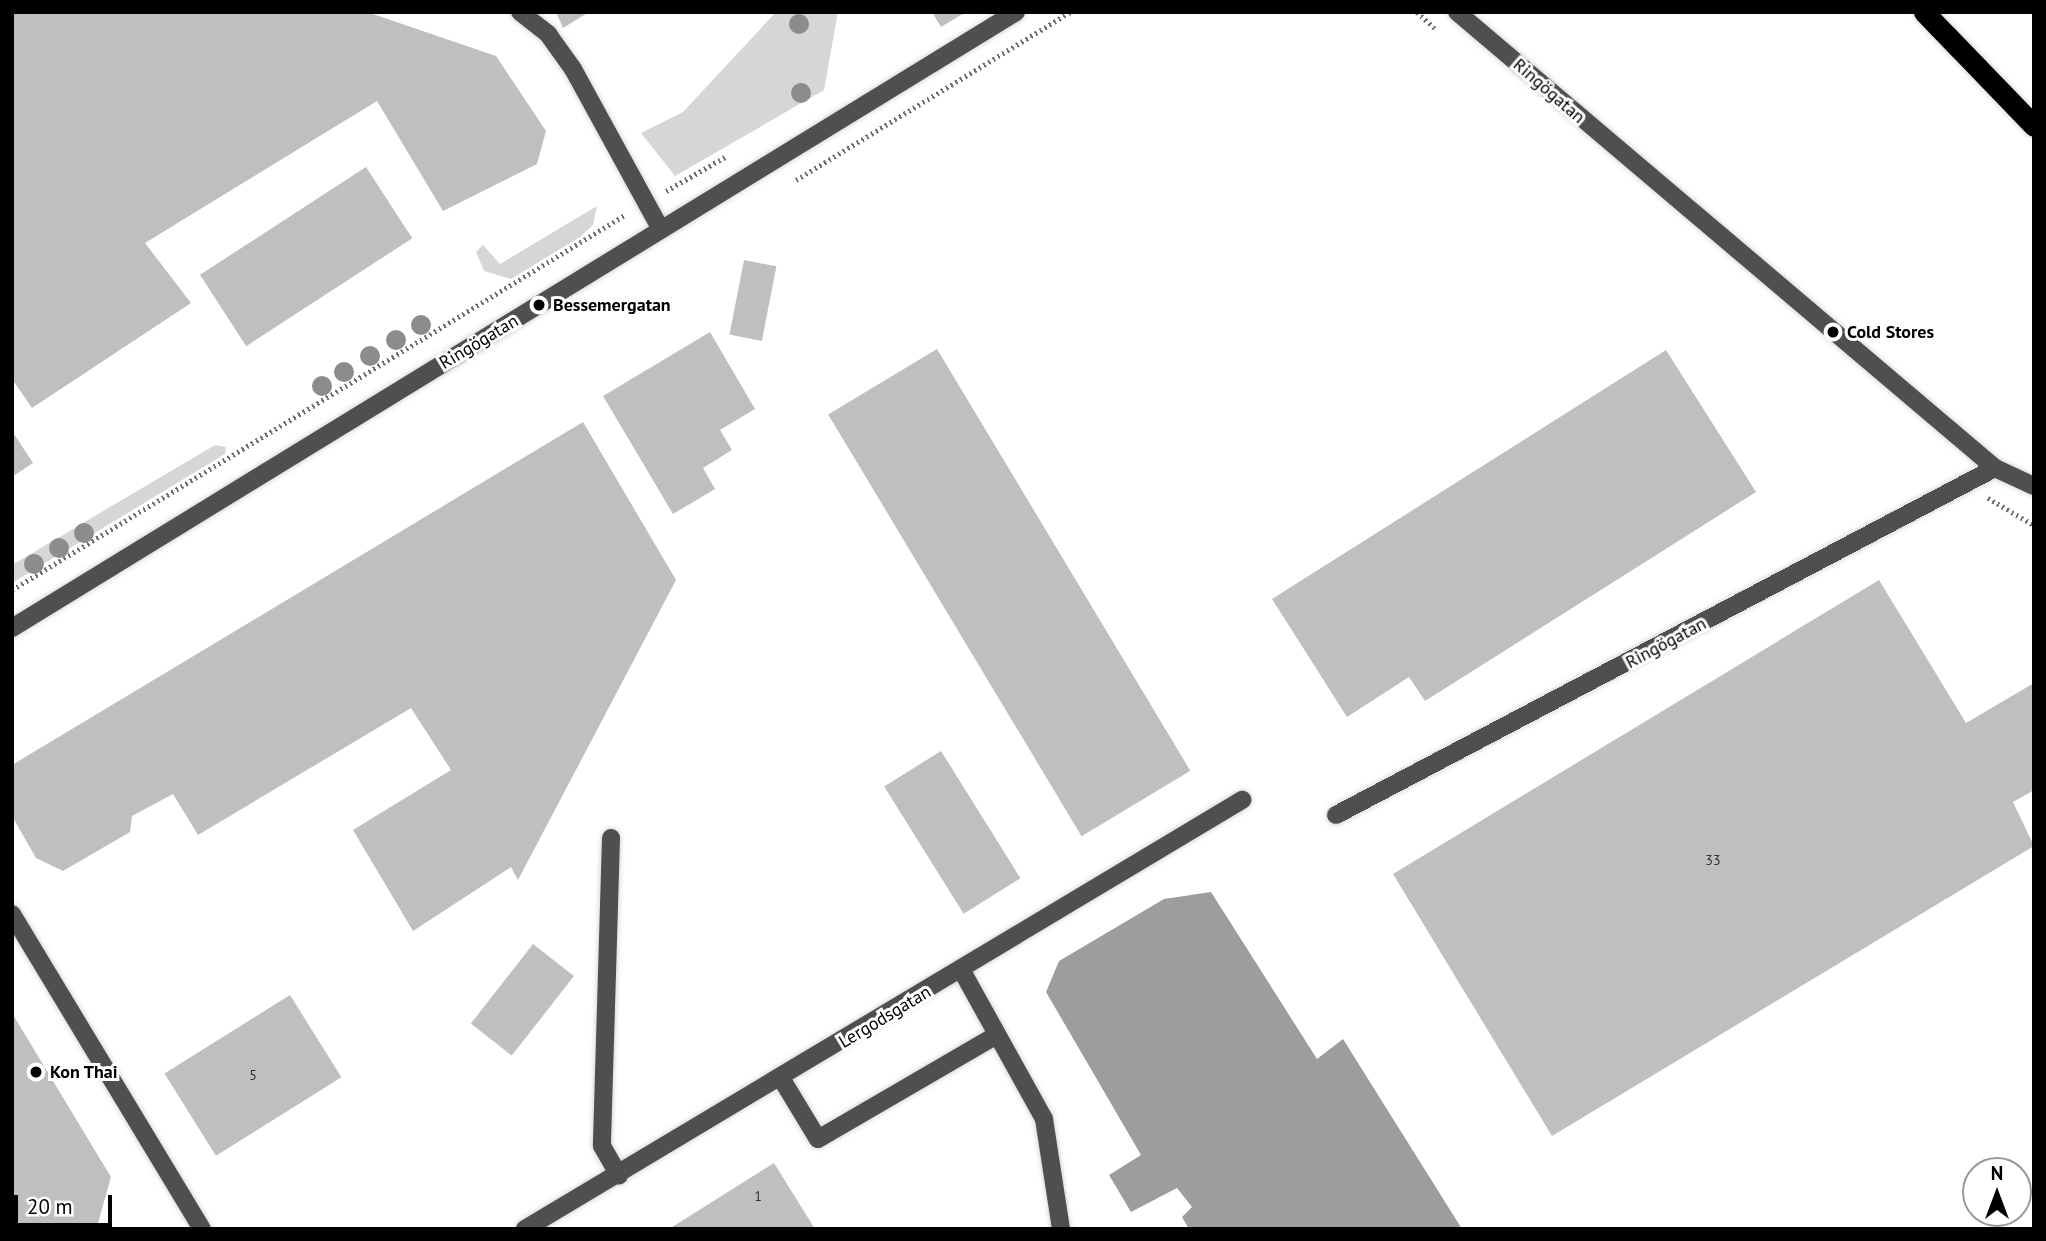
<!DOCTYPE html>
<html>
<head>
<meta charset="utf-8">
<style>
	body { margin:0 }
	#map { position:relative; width:2046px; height:1241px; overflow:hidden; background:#fff; font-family:"PT Sans",sans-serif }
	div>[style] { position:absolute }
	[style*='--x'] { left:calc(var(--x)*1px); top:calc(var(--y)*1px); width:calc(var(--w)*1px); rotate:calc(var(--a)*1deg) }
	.green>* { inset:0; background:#d6d6d6 }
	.water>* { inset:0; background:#9d9d9d }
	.building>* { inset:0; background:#bfbfbf; transform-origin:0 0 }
	.path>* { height:4.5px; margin-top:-2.25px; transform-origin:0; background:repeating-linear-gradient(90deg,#717171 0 2px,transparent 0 5.5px) }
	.roads { filter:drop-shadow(0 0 2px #dbdbdb) drop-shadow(0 0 2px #dbdbdb) }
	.minor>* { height:18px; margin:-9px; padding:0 9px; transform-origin:9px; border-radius:9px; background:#4f4f4f }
	.highway>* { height:21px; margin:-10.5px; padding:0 10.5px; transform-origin:10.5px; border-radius:10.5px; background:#000 }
	.trees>* { width:20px; height:20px; margin:-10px; border-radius:50%; background:#8c8c8c }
	.dots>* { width:19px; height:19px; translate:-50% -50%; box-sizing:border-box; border:4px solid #fff; border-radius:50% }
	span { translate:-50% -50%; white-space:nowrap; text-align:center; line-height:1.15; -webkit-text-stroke:6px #fff; paint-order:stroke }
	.number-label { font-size:14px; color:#303030 }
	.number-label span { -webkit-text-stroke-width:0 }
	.street-label { font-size:18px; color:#000 }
	.poi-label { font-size:18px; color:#000; font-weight:700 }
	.left { translate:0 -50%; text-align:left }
	.frame { position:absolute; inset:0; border:14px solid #000; pointer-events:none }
	.north { position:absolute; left:1962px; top:1157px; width:70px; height:70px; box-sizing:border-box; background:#fff; border:2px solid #999; border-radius:50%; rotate:0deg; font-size:19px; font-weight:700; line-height:28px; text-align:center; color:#000 }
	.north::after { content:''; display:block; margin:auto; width:24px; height:32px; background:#000; clip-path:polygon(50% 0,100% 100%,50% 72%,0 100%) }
	.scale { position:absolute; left:14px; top:1195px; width:98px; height:32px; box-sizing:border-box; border:4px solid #000; border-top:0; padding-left:9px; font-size:21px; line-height:24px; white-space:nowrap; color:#000; -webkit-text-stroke:5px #fff; paint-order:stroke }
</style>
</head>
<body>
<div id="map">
	<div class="green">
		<i style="clip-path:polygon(776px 12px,838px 12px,824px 90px,675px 176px,641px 133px,683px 112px)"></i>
		<i style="clip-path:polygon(597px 206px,593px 225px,580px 237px,511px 279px,484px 271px,476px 252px,483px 245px,500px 264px)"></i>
		<i style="clip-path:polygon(215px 445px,226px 447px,225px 454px,12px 583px,12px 565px)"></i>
	</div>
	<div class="water">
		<i style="clip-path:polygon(1211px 892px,1317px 1059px,1343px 1039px,1462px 1229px,1189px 1229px,1182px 1217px,1192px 1207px,1177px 1188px,1131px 1212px,1109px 1175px,1141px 1155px,1046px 992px,1059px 961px,1164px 899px)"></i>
	</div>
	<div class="building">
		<i style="clip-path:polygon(12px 12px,367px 12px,496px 56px,546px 131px,537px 164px,443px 211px,377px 101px,145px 243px,191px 303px,32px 408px,12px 379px)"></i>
		<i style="clip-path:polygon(556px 12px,589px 12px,563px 28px)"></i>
		<i style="clip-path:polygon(932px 12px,966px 12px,941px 27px)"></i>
		<i style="left:366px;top:167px;width:85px;height:198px;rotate:57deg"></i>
		<i style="left:744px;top:260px;width:33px;height:76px;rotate:11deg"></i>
		<i style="clip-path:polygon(710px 332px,755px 409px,720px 430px,732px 450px,703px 468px,715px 489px,673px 514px,603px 396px)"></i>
		<i style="left:937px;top:349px;width:492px;height:127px;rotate:59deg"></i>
		<i style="clip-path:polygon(1666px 350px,1756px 492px,1425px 701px,1409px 677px,1347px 717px,1272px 599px)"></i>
		<i style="clip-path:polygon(583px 422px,676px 580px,518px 880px,511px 867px,413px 931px,353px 830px,451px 770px,411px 708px,198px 835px,173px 794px,132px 816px,130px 832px,63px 871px,36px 858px,12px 816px,12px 765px)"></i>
		<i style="clip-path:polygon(12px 431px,33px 463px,12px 477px)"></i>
		<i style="clip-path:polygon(1879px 580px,1966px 723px,2034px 683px,2034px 790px,2013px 802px,2034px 846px,1552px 1136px,1393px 874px)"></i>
		<i style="left:941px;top:751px;width:150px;height:67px;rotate:58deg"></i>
		<i style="left:533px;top:944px;width:52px;height:101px;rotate:38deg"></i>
		<i style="left:290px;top:995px;width:97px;height:148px;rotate:58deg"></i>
		<i style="clip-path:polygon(12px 1013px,111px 1177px,98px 1223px,89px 1229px,12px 1229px)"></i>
		<i style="clip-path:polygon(774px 1163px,815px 1229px,669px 1229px)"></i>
	</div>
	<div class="path">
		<i style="--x:1417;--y:12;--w:24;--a:42"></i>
		<i style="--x:796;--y:180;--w:321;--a:-31.5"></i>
		<i style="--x:666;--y:191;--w:68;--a:-30"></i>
		<i style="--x:1988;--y:498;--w:53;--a:30.4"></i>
		<i style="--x:12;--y:590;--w:719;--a:-31.46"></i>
	</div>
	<div class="roads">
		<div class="minor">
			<i style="--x:520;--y:12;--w:36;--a:38"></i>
			<i style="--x:548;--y:34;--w:43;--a:54.5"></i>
			<i style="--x:573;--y:69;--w:183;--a:61.3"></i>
			<i style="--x:1457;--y:12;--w:705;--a:40.28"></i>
			<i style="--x:1995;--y:468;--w:43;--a:24.8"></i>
			<i style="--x:12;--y:628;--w:1178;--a:-31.53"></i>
			<i style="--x:1336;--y:815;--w:745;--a:-27.77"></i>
			<i style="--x:611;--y:838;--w:308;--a:91.7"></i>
			<i style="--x:602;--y:1146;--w:34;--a:60"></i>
			<i style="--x:12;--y:914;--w:368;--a:58.9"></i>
			<i style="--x:962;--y:971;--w:169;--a:61"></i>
			<i style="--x:1044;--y:1119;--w:111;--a:81.2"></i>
			<i style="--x:781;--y:1078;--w:71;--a:58.8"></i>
			<i style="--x:818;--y:1139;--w:207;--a:-30.2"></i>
			<i style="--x:525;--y:1229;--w:836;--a:-30.89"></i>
		</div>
		<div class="highway">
			<i style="--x:1924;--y:12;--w:158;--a:46"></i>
		</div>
	</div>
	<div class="trees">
		<i style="left:799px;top:24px"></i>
		<i style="left:801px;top:93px"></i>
		<i style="left:421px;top:325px"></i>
		<i style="left:396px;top:340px"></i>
		<i style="left:370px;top:356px"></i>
		<i style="left:344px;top:372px"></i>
		<i style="left:322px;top:386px"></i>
		<i style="left:84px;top:533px"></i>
		<i style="left:59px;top:548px"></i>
		<i style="left:34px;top:564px"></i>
	</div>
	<div class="dots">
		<i style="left:539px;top:305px;background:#000"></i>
		<i style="left:1833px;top:332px;background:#000"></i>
		<i style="left:36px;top:1072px;background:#000"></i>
	</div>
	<div class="number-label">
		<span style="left:1713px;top:860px">33</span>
		<span style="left:253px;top:1075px">5</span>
		<span style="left:758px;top:1196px">1</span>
	</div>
	<div class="street-label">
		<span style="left:1549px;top:91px;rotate:41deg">Ringögatan</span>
		<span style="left:479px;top:342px;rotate:-31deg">Ringögatan</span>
		<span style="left:1666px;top:643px;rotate:-28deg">Ringögatan</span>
		<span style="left:885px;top:1017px;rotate:-31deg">Lergodsgatan</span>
	</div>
	<div class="poi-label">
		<span class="left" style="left:553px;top:305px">Bessemergatan</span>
		<span class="left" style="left:1847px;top:332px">Cold Stores</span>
		<span class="left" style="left:50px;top:1072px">Kon Thai</span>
	</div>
	<div class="frame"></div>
	<div class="north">N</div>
	<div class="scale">20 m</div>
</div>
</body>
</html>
